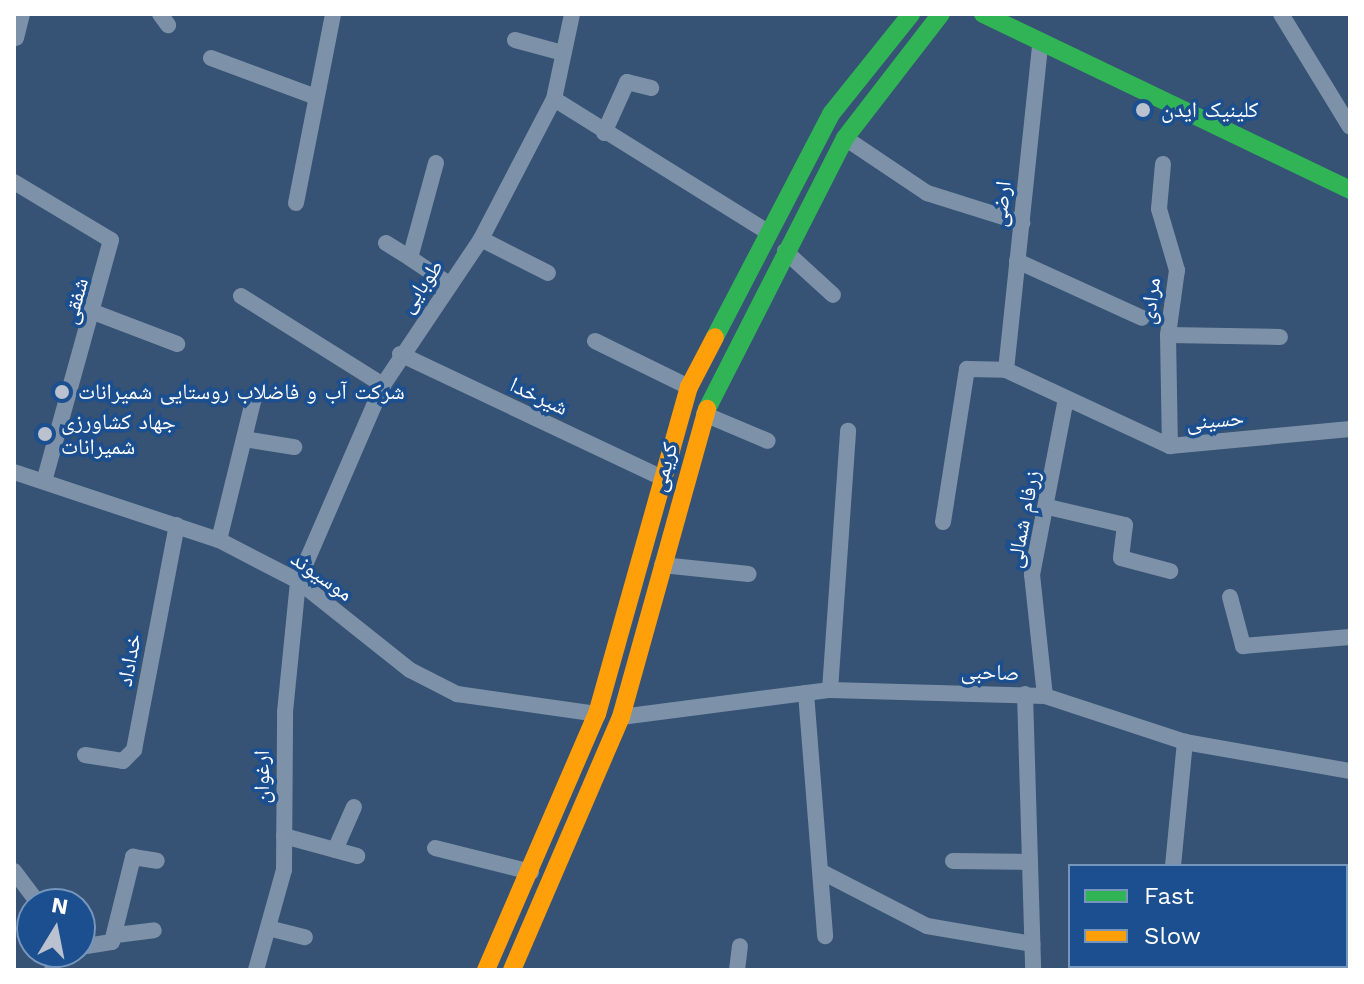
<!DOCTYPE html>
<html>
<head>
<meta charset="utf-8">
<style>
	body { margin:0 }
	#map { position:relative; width:1364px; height:984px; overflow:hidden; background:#365274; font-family:"Work Sans","Noto Naskh Arabic",sans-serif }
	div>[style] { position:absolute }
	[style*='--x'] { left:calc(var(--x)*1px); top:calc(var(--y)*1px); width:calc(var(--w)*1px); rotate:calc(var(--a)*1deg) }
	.street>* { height:16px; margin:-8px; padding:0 8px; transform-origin:8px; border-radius:8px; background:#7d92a8 }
	.fast>* { height:18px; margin:-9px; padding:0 9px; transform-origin:9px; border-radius:9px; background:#30b455 }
	.slow>* { height:18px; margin:-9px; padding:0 9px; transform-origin:9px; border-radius:9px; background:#ff9f0a }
	.dots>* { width:22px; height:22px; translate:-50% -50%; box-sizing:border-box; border:4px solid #1b4f8f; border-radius:50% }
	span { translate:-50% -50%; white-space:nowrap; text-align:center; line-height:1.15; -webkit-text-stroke:7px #1b4f8f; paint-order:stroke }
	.poi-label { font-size:22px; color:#fff }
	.left { translate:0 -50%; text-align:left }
	.street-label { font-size:22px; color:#fff }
	.frame { position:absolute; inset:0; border:16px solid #fff; pointer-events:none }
	.legend { position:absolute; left:1068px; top:864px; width:280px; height:104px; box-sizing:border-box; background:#1b4f8f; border:2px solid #7695bc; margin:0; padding:10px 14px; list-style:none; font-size:24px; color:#fff }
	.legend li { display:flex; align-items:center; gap:16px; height:40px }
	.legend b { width:40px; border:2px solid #7695bc }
	.north { position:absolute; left:16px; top:888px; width:80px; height:80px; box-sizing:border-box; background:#1b4f8f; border:2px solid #7695bc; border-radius:50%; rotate:10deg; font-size:22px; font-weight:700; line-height:32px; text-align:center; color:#fff }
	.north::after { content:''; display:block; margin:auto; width:28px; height:36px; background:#b9c2ce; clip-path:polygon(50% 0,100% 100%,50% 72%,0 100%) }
</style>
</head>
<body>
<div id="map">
	<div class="street">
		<i style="--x:160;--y:14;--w:14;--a:54"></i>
		<i style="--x:1281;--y:14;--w:132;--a:58.6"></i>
		<i style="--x:16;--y:38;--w:25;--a:-76"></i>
		<i style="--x:515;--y:40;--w:50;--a:15.2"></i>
		<i style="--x:211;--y:58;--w:112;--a:20.4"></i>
		<i style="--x:554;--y:99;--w:252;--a:31.9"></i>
		<i style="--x:604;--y:133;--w:56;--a:-65.7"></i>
		<i style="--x:627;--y:82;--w:25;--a:14"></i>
		<i style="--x:845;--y:138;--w:99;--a:33.9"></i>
		<i style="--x:927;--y:193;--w:100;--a:17.5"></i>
		<i style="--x:436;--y:163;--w:98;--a:105.3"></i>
		<i style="--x:410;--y:258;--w:47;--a:33.7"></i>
		<i style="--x:1163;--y:164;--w:45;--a:95.1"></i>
		<i style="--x:1159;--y:209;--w:64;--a:73.6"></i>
		<i style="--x:1177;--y:270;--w:66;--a:97.9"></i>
		<i style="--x:1168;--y:335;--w:111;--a:89"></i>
		<i style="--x:14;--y:182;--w:113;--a:30.9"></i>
		<i style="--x:111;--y:240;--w:250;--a:105.5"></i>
		<i style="--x:296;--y:203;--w:193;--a:-78.9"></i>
		<i style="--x:481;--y:239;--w:75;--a:26.9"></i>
		<i style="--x:386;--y:243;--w:28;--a:32"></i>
		<i style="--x:785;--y:251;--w:65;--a:42.5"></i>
		<i style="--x:1017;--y:261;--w:137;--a:24.5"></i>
		<i style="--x:241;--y:296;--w:168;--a:32.1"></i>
		<i style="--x:96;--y:313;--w:87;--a:20.9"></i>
		<i style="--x:1168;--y:335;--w:112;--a:1"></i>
		<i style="--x:595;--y:341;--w:105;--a:26.1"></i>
		<i style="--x:400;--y:354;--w:288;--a:25.3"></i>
		<i style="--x:1006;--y:370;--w:328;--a:-84"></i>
		<i style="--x:704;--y:414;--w:69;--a:22.9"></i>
		<i style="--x:244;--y:439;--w:51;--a:9.1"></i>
		<i style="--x:14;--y:472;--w:216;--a:18.4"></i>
		<i style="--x:219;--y:540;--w:89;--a:27.4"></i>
		<i style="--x:298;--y:581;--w:143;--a:38.5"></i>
		<i style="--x:410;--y:670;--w:53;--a:27.1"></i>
		<i style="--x:457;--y:694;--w:141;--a:8.1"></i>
		<i style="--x:1048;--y:507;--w:79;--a:13.2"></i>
		<i style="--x:1125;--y:525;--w:33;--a:97"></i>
		<i style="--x:1121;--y:558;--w:51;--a:14.9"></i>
		<i style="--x:943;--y:522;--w:155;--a:-81.1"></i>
		<i style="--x:967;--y:369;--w:39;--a:1"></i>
		<i style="--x:1006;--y:370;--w:181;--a:24.9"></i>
		<i style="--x:1170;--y:446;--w:181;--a:-5.4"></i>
		<i style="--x:219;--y:540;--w:147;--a:-76.2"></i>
		<i style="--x:662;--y:565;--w:87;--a:5.9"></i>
		<i style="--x:1230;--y:597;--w:51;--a:75.1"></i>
		<i style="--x:1243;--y:646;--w:107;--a:-4.8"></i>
		<i style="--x:830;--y:690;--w:260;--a:-86"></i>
		<i style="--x:806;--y:693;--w:244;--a:85.5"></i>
		<i style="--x:1025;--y:694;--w:276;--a:88.3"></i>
		<i style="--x:1045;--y:696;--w:122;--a:-96.1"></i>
		<i style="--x:1032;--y:575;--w:180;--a:-79.1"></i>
		<i style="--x:621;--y:717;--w:211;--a:-7.4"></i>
		<i style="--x:830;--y:690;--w:215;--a:1.6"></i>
		<i style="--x:1045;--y:696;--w:147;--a:18.2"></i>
		<i style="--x:1185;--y:742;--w:168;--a:10"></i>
		<i style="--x:85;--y:755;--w:38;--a:9"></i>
		<i style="--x:123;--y:761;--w:16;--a:-45"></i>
		<i style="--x:134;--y:750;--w:229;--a:-79.2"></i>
		<i style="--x:284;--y:836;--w:76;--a:15.3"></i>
		<i style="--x:435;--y:848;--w:99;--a:14"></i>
		<i style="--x:335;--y:850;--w:47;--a:-66.2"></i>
		<i style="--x:953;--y:861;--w:77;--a:0.7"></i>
		<i style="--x:1173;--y:866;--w:125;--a:-84.5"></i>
		<i style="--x:14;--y:871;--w:41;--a:52.9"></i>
		<i style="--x:820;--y:871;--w:120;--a:27.2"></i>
		<i style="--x:927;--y:926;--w:107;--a:9.7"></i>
		<i style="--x:1346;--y:913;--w:5;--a:-37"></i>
		<i style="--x:268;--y:928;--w:38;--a:14"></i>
		<i style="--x:116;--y:935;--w:38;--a:-7"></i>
		<i style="--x:80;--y:947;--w:32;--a:-9"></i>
		<i style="--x:112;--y:942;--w:88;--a:-76.1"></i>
		<i style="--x:133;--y:857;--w:24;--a:9"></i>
		<i style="--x:51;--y:952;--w:18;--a:84"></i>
		<i style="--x:256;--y:970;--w:104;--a:-74.4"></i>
		<i style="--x:284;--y:870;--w:158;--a:-89.6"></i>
		<i style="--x:285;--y:712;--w:132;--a:-84.3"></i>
		<i style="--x:298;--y:581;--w:214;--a:-66.6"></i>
		<i style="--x:383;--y:385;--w:176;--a:-56.1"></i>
		<i style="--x:481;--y:239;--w:158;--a:-62.5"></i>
		<i style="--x:554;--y:99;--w:87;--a:-78"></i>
		<i style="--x:737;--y:970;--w:24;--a:-83"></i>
		<i style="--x:1163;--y:970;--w:4;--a:-76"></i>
	</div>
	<div class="fast">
		<i style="--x:983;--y:14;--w:407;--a:25.6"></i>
		<i style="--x:715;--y:337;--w:251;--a:-62.5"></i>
		<i style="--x:831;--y:114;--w:128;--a:-51.3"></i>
		<i style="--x:707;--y:409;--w:304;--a:-63"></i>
		<i style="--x:845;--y:138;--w:157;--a:-52.3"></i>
	</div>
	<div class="slow">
		<i style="--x:486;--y:970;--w:279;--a:-66.6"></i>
		<i style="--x:597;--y:714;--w:340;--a:-74.3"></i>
		<i style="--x:689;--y:387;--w:56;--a:-62.5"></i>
		<i style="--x:512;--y:970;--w:275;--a:-66.7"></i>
		<i style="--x:621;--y:717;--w:320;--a:-74.4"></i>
	</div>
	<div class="dots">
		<i style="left:1143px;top:110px;background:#b9c2ce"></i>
		<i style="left:62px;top:392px;background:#b9c2ce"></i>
		<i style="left:45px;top:434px;background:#b9c2ce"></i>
	</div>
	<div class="poi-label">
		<span class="left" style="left:1161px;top:110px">کلینیک ایدن</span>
		<span class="left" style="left:78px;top:392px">شرکت آب و فاضلاب روستایی شمیرانات</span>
		<span class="left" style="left:61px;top:434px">جهاد کشاورزی<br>شمیرانات</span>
	</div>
	<div class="street-label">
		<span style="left:1001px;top:204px;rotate:-84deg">ارضی</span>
		<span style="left:421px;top:286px;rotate:-55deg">طوبایی</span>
		<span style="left:75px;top:301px;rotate:-75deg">شفقی</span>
		<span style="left:1150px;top:301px;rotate:-83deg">مرادی</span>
		<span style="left:539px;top:396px;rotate:25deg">شیرخدا</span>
		<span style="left:1215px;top:420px;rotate:-5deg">حسینی</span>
		<span style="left:664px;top:467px;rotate:-75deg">کریمی</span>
		<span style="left:1023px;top:519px;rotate:-79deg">زرفام شمالی</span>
		<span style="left:322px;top:576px;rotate:35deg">موسیوند</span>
		<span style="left:129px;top:660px;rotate:-79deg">خداداد</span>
		<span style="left:990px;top:672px;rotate:2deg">صاحبی</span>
		<span style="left:262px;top:777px;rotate:-90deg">ارغوان</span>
	</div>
	<div class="frame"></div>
	<ul class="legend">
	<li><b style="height:10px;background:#30b455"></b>Fast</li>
	<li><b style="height:10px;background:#ff9f0a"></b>Slow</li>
	</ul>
	<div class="north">N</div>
</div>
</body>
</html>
